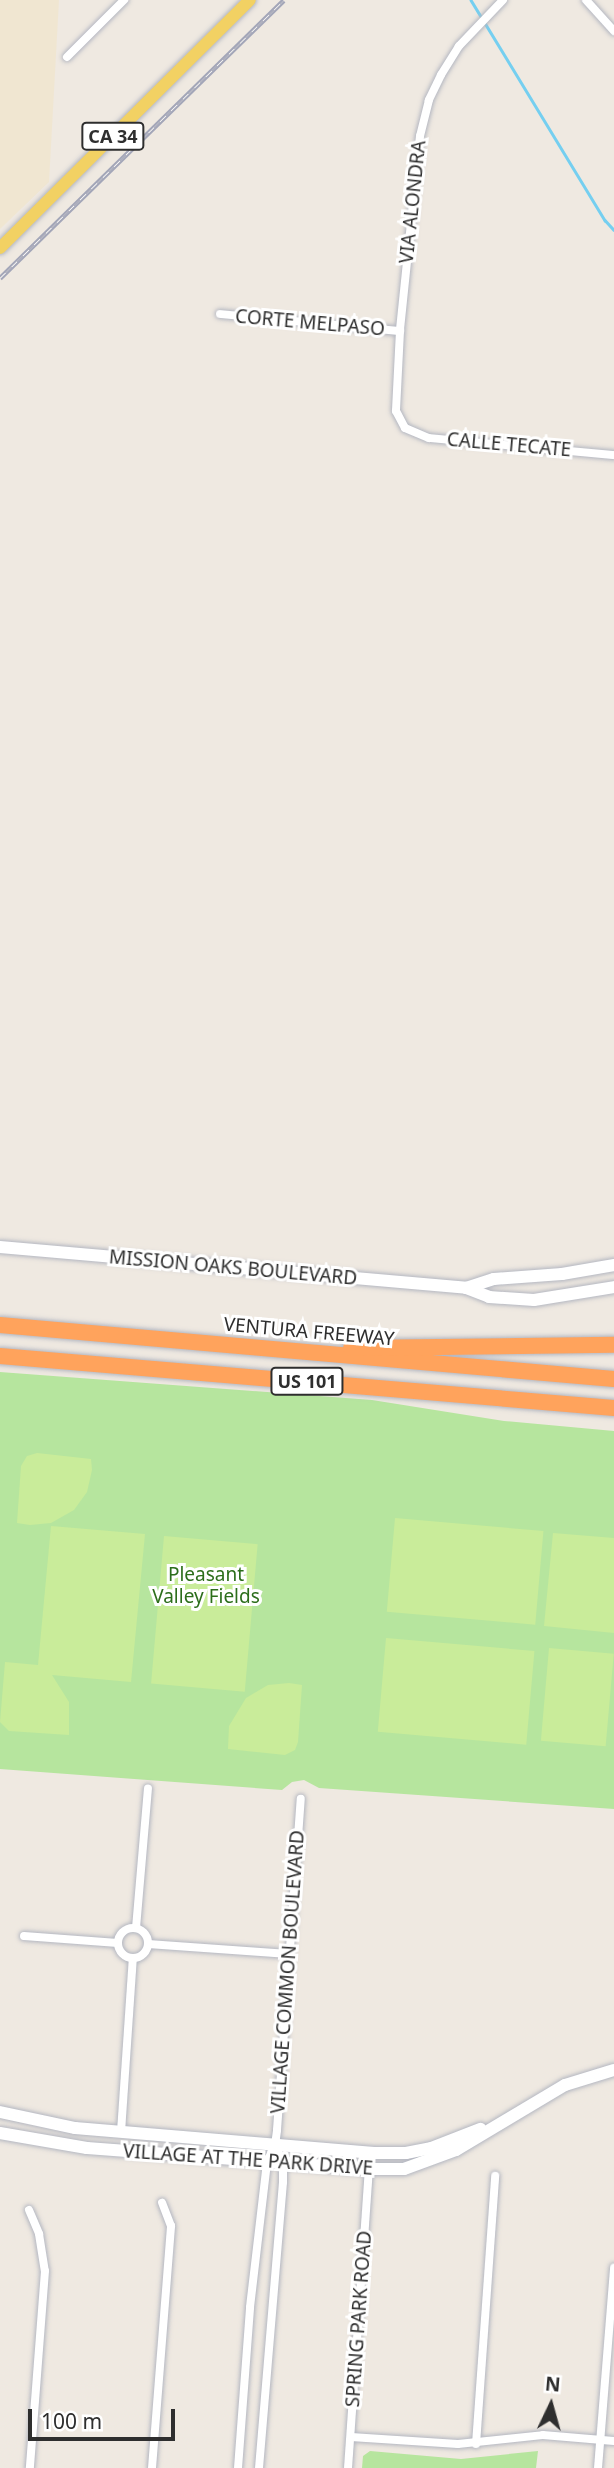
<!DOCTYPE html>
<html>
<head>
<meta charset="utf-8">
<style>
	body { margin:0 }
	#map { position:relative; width:614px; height:2468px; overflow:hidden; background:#efe9e1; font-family:"Noto Sans",sans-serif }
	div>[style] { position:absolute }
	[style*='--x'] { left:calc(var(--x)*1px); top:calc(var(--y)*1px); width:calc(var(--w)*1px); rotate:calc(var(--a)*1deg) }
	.education>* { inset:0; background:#f0e6d1 }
	.green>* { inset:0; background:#b6e59e }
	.pitch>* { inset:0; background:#c9ec9a; transform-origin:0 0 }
	.stream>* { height:2.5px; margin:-1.25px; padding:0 1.25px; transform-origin:1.25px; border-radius:1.25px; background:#75cff0 }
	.roads { filter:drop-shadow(0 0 2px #b4b7c1) drop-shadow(0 0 2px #b4b7c1) }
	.street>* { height:8px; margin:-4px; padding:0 4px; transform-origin:4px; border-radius:4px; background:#fff }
	.street>.ring { margin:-4px; padding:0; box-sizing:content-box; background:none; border:8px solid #fff; border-radius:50% }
	.secondary>* { height:12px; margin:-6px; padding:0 6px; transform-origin:6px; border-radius:6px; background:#fff }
	.primary>* { height:12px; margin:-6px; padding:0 6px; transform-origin:6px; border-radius:6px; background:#f2d163 }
	.highway>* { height:16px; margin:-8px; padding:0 8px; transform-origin:8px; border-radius:8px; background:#ffa35c }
	.rail>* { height:5px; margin-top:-2.5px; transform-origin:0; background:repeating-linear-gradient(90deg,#fff 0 8px,#a3a6b8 0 16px); box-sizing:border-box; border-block:2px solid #a3a6b8 }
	span { translate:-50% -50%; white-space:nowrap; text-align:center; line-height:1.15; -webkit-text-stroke:6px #fff; paint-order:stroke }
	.shield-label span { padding:2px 5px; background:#fff; border:2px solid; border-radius:5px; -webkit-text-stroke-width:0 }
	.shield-label { font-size:18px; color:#2e2e2e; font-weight:700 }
	.street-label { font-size:19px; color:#2e2e2e }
	.park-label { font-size:19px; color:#2c6e1b }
	.north { position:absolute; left:516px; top:2370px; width:70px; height:70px; -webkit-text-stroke:5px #fff; paint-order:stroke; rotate:5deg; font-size:19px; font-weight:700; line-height:28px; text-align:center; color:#2e2e2e }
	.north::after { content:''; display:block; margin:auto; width:24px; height:32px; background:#2e2e2e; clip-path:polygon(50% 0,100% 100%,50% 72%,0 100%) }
	.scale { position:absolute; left:28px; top:2409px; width:147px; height:32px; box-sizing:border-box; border:4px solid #2e2e2e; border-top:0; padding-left:9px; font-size:21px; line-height:24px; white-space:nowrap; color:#2e2e2e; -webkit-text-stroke:5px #fff; paint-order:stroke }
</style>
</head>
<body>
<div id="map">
	<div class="education">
		<i style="clip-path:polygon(0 0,59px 0,49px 182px,0 229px)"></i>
	</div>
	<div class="green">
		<i style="clip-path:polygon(0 1372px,372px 1400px,504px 1421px,614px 1431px,614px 1809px,319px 1788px,304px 1780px,292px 1782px,282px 1790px,0 1769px)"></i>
		<i style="clip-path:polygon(370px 2451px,461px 2459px,538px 2451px,536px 2468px,362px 2468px,363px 2456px)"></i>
	</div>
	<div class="pitch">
		<i style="clip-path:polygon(37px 1453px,91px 1459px,92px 1470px,87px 1492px,74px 1510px,51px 1523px,30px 1525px,17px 1523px,21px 1466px,27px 1456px)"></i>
		<i style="left:395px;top:1518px;width:149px;height:94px;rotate:5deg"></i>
		<i style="clip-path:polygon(51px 1526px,145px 1534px,131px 1682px,52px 1675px,69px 1702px,69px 1735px,9px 1731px,0 1722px,5px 1662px,38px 1665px)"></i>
		<i style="clip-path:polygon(553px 1533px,614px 1538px,614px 1633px,544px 1626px)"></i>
		<i style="left:164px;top:1536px;width:94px;height:148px;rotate:5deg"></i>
		<i style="left:386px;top:1638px;width:149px;height:94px;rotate:5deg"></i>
		<i style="left:549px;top:1648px;width:65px;height:93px;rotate:5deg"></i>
		<i style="clip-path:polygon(289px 1683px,302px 1685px,298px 1742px,295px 1750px,285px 1755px,228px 1749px,229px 1726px,246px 1698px,268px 1685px)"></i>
	</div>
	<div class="stream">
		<i style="--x:471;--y:0;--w:258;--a:58.7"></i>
		<i style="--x:605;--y:220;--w:13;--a:48"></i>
	</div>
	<div class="roads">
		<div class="street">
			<i style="--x:503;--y:0;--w:64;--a:133.7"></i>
			<i style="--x:459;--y:46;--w:34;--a:122"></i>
			<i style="--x:441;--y:75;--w:28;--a:116"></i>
			<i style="--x:429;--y:100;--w:37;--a:104"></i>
			<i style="--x:420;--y:136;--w:196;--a:95.9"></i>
			<i style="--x:400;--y:331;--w:80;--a:92.9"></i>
			<i style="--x:396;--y:411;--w:19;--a:62"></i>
			<i style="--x:405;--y:428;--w:26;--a:23"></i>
			<i style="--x:429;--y:438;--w:186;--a:5.3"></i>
			<i style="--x:586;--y:0;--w:42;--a:47.9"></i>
			<i style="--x:67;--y:57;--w:81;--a:-45"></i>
			<i style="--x:220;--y:314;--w:181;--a:5.4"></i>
			<i style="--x:136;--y:1928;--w:140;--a:-85.1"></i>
			<i class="ring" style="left:118px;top:1928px;width:22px;height:22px"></i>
			<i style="--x:24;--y:1936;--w:94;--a:4.3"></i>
			<i style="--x:148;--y:1944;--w:141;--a:4.1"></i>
			<i style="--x:121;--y:2132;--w:174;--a:-86.1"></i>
			<i style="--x:29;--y:2210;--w:26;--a:67"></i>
			<i style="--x:39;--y:2234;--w:37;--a:81"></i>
			<i style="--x:45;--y:2271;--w:198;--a:94.4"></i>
			<i style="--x:351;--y:2437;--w:107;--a:3.7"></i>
			<i style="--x:458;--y:2444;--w:85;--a:-6"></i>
			<i style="--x:543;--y:2435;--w:71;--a:4.8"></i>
			<i style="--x:476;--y:2444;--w:269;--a:-85.9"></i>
			<i style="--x:152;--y:2468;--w:243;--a:-85.5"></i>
			<i style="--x:171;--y:2226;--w:25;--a:-111"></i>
			<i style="--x:238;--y:2468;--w:161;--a:-85.7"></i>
			<i style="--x:250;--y:2307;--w:146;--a:-83.3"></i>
			<i style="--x:267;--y:2162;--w:19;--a:-65"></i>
			<i style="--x:275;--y:2145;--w:15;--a:-82"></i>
			<i style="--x:277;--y:2130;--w:332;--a:-85.9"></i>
			<i style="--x:259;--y:2468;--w:287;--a:-85.2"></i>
			<i style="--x:283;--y:2182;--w:19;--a:-90"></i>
			<i style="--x:283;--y:2163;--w:20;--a:-114"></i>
			<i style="--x:348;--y:2468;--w:300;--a:-86"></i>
			<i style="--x:598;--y:2468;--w:201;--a:-85.4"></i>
		</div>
		<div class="secondary">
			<i style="--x:0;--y:1247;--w:468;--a:5"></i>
			<i style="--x:466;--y:1288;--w:25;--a:21"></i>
			<i style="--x:489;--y:1297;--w:45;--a:3.8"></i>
			<i style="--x:534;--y:1300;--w:81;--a:-9.2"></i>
			<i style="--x:466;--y:1288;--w:29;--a:-18"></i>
			<i style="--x:494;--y:1279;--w:68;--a:-4.2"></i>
			<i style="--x:562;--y:1274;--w:53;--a:-9.8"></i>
			<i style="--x:0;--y:2112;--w:77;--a:12"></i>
			<i style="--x:75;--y:2128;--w:300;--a:4.8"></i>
			<i style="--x:374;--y:2153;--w:32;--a:0"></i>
			<i style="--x:406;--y:2153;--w:25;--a:-11"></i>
			<i style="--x:431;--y:2148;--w:53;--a:-21.2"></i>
			<i style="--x:0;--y:2133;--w:88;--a:9.8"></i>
			<i style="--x:87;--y:2148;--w:283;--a:4.3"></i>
			<i style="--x:369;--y:2169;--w:35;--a:0"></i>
			<i style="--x:404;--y:2169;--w:55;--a:-20.1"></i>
			<i style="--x:456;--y:2150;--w:127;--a:-30.8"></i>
			<i style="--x:565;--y:2085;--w:51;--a:-17"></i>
		</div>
		<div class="primary">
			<i style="--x:0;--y:248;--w:352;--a:-44.8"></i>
		</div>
		<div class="highway">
			<i style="--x:0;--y:1325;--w:616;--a:5.03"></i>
			<i style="--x:351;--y:1348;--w:263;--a:-0.7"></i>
			<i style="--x:0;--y:1356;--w:616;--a:4.84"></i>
		</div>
	</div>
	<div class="rail">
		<i style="--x:0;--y:278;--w:397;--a:-44.4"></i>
	</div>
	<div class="shield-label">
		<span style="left:113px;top:136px">CA 34</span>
		<span style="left:307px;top:1381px">US 101</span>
	</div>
	<div class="street-label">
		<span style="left:413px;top:202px;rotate:-84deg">VIA ALONDRA</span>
		<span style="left:310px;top:323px;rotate:5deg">CORTE MELPASO</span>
		<span style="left:509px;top:445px;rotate:5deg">CALLE TECATE</span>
		<span style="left:233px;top:1268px;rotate:5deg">MISSION OAKS BOULEVARD</span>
		<span style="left:309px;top:1332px;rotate:5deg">VENTURA FREEWAY</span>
		<span style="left:288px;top:1972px;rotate:-86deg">VILLAGE COMMON BOULEVARD</span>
		<span style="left:248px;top:2160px;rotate:4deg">VILLAGE AT THE PARK DRIVE</span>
		<span style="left:359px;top:2319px;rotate:-86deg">SPRING PARK ROAD</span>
	</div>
	<div class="park-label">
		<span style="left:206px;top:1586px">Pleasant<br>Valley Fields</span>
	</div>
	<div class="north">N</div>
	<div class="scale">100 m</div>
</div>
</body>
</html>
